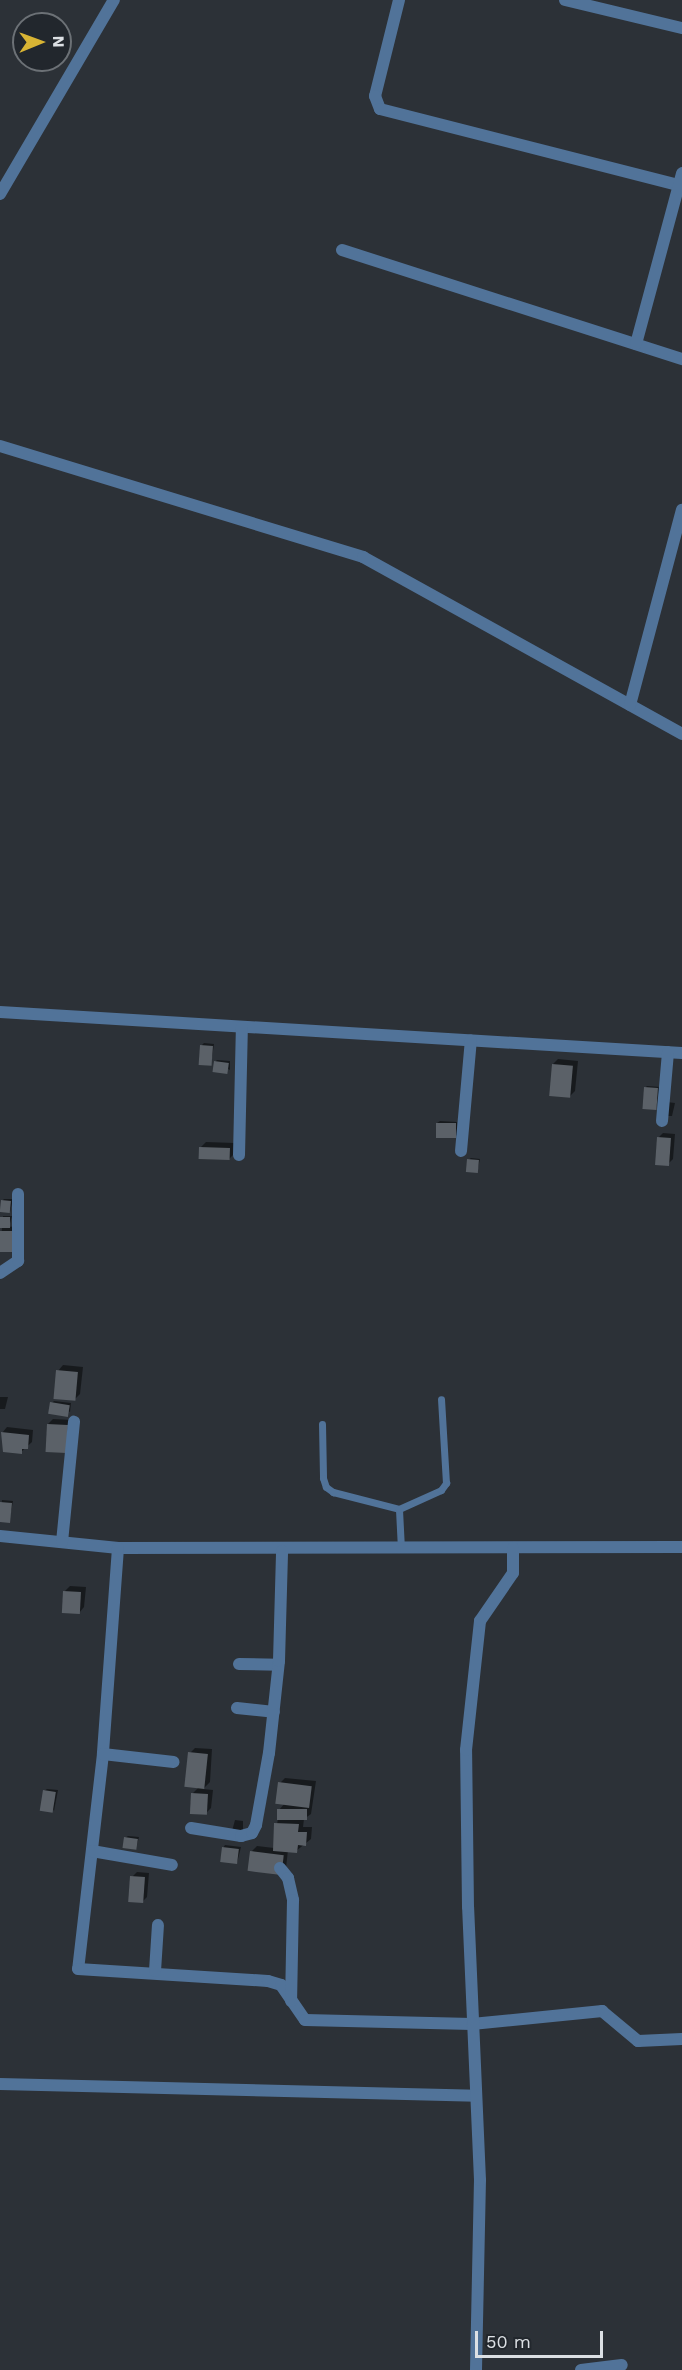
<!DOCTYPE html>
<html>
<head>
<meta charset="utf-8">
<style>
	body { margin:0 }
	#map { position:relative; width:682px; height:2370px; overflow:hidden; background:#2c3137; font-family:"Work Sans",sans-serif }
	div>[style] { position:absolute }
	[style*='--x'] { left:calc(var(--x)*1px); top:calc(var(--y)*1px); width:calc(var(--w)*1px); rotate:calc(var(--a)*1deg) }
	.shadow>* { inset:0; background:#0007 }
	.building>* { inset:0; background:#5b6168; transform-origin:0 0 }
	.service>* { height:7px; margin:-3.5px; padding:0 3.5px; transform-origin:3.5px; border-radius:3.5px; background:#517399 }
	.minor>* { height:12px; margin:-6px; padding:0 6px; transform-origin:6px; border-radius:6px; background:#517399 }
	span { translate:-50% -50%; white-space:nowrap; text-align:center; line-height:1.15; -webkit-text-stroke:4.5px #22272d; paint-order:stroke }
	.north { position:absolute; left:12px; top:12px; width:60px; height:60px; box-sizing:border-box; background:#22272d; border:2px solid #6c7176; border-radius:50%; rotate:89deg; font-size:16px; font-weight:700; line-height:24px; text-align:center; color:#dce0e4 }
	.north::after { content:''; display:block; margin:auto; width:21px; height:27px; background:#d8b434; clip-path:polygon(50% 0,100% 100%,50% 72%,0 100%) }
	.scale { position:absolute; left:475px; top:2331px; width:128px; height:27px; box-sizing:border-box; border:3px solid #dce0e4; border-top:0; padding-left:8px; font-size:18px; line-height:21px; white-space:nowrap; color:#dce0e4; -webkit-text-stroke:4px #22272d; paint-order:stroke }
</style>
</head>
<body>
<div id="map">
	<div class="shadow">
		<i style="clip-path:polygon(204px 1043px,214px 1044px,211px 1065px,202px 1045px)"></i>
		<i style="clip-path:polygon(558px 1059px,578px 1061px,575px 1091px,570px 1096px,553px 1064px)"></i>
		<i style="clip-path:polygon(217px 1060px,230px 1061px,230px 1070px,215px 1062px)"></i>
		<i style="clip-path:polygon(647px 1086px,660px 1087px,656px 1109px,645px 1088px)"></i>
		<i style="clip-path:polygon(667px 1102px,675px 1103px,672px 1116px,664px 1116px)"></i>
		<i style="clip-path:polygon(440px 1121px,457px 1122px,457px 1135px,455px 1137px,437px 1123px)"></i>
		<i style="clip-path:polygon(663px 1133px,675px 1134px,673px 1159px,668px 1164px,658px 1138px)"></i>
		<i style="clip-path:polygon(206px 1142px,235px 1143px,234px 1154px,229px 1159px,201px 1147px)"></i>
		<i style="clip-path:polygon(471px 1158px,480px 1159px,477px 1172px,468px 1160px)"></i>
		<i style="clip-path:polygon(4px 1199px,13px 1199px,10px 1212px,2px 1201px)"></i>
		<i style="clip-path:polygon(3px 1216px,12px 1216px,9px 1227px,16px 1226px,0 1251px)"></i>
		<i style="clip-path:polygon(63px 1365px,83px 1367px,80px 1394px,75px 1399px,58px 1371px)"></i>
		<i style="clip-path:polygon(0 1397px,8px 1397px,5px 1409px,0 1409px)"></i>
		<i style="clip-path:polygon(54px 1401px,71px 1403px,70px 1412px,52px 1403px)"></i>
		<i style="clip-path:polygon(53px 1419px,72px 1420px,71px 1447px,48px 1424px)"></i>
		<i style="clip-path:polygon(7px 1427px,33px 1430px,32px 1442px,21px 1452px,2px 1433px)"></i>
		<i style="clip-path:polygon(2px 1500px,13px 1501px,9px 1522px,0 1521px)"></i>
		<i style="clip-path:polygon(70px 1586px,86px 1587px,84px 1607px,79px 1613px,65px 1591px)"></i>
		<i style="clip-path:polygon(195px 1748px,212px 1749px,210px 1782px,203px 1789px,213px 1790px,211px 1808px,206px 1813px,193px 1793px,199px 1787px,190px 1753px)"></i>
		<i style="clip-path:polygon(285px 1778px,316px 1781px,311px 1814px,304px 1819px,303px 1827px,312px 1827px,311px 1839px,296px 1851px,288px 1850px,286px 1868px,252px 1851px,257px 1846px,274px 1848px,279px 1810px,285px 1803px,280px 1783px)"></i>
		<i style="clip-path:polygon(47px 1789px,58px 1790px,54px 1811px,44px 1791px)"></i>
		<i style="clip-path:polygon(235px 1820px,243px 1821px,243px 1830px,232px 1831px)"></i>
		<i style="clip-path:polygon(128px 1836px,139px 1837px,136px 1849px,125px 1838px)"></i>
		<i style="clip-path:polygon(225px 1845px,241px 1847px,237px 1863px,223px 1848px)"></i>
		<i style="clip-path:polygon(137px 1872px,149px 1873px,147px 1897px,142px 1902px,132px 1877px)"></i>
	</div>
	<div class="building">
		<i style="left:200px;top:1045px;width:13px;height:20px;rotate:4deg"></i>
		<i style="left:214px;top:1061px;width:15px;height:11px;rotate:8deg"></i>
		<i style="left:552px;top:1064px;width:21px;height:32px;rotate:5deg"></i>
		<i style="left:644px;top:1087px;width:14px;height:22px;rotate:4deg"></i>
		<i style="left:436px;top:1123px;width:20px;height:15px"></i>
		<i style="left:657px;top:1137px;width:14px;height:28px;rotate:4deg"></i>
		<i style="left:199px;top:1147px;width:31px;height:12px;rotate:2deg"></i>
		<i style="left:467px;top:1159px;width:12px;height:13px;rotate:5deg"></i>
		<i style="left:1px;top:1200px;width:10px;height:12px;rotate:6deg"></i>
		<i style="left:0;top:1217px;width:10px;height:11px"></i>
		<i style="left:0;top:1231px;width:12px;height:21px"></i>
		<i style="left:56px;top:1370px;width:22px;height:29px;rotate:5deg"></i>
		<i style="left:50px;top:1402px;width:20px;height:12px;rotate:9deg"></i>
		<i style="left:47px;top:1424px;width:21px;height:28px;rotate:3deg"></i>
		<i style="clip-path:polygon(1px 1432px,29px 1435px,28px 1449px,22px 1449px,22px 1454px,3px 1452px)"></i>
		<i style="clip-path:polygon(0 1502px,12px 1503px,10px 1523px,0 1522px)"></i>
		<i style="left:63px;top:1591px;width:18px;height:22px;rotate:3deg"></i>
		<i style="left:188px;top:1752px;width:20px;height:35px;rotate:6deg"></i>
		<i style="left:278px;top:1782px;width:34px;height:22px;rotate:7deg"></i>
		<i style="left:43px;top:1790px;width:13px;height:21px;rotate:9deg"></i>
		<i style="left:191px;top:1793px;width:17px;height:21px;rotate:3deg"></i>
		<i style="left:277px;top:1809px;width:30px;height:11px"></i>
		<i style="clip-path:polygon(274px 1823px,299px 1824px,298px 1832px,307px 1832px,306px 1846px,298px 1845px,297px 1853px,273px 1851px)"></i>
		<i style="left:124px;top:1837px;width:14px;height:11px;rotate:8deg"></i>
		<i style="left:222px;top:1847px;width:17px;height:15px;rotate:7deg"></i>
		<i style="left:250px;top:1851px;width:34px;height:20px;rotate:7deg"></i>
		<i style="left:130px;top:1876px;width:15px;height:26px;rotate:4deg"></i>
	</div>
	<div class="service">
		<i style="--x:322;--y:1424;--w:54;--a:88.9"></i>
		<i style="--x:323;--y:1478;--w:9;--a:72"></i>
		<i style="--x:326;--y:1487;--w:9;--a:36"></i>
		<i style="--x:333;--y:1492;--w:68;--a:14.4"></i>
		<i style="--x:401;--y:1549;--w:40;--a:-92.9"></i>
		<i style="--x:399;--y:1509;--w:46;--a:-24.3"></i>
		<i style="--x:441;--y:1490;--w:9;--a:-54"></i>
		<i style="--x:446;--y:1483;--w:84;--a:-93.4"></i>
	</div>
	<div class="minor">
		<i style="--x:399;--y:0;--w:99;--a:104"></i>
		<i style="--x:375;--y:96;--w:14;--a:69"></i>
		<i style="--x:380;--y:109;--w:312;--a:14.3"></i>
		<i style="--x:565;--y:0;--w:120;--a:13.5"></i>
		<i style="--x:0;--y:194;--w:225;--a:-59.6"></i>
		<i style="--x:342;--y:250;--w:357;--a:17.8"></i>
		<i style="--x:636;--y:344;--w:177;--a:-74.9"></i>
		<i style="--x:0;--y:446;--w:380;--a:17"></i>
		<i style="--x:363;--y:557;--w:365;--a:29"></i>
		<i style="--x:630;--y:705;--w:202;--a:-75.1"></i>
		<i style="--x:0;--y:1012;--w:683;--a:3.44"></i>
		<i style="--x:662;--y:1121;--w:69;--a:-85"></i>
		<i style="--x:461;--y:1151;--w:111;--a:-84.9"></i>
		<i style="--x:239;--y:1155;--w:128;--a:-88.7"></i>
		<i style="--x:0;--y:1273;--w:22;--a:-34"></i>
		<i style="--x:18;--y:1261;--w:67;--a:-90"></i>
		<i style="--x:0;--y:1536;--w:119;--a:5.8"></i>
		<i style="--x:118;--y:1548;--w:564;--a:-0.1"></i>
		<i style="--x:62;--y:1542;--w:121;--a:-84.3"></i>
		<i style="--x:118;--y:1548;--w:207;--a:94.2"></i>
		<i style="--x:103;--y:1754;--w:216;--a:96.6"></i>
		<i style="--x:78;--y:1969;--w:190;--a:3.6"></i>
		<i style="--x:268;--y:1981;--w:14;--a:17"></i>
		<i style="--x:281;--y:1985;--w:42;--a:55.6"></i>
		<i style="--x:305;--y:2020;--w:167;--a:1.4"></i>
		<i style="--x:472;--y:2024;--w:131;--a:-5.7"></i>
		<i style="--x:602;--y:2011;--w:47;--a:39.8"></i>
		<i style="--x:638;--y:2041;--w:44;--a:-2.6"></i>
		<i style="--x:239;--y:1664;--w:39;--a:1"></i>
		<i style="--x:237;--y:1708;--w:37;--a:6"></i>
		<i style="--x:103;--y:1754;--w:71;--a:6.4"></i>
		<i style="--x:191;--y:1828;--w:51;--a:9.1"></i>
		<i style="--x:241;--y:1836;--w:11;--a:-15"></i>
		<i style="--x:252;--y:1833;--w:9;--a:-63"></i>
		<i style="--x:256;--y:1825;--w:73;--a:-79.8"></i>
		<i style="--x:269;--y:1753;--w:93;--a:-83.8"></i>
		<i style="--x:279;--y:1661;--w:110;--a:-88.4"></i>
		<i style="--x:92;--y:1851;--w:81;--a:9.9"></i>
		<i style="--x:280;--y:1868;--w:13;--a:51"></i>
		<i style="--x:288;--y:1878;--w:23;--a:77"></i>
		<i style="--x:293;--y:1900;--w:101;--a:91.1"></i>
		<i style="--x:155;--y:1971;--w:46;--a:-86.3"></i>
		<i style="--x:0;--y:2084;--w:476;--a:1.4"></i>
		<i style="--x:476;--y:2370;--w:190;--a:-88.8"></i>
		<i style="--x:480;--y:2180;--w:273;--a:-92.5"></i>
		<i style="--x:468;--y:1907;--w:157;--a:-90.7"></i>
		<i style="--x:466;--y:1750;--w:130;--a:-83.8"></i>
		<i style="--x:480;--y:1621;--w:58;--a:-55.5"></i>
		<i style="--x:513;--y:1573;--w:25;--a:-90"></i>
		<i style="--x:581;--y:2370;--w:41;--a:-7"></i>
	</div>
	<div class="north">N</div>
	<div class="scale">50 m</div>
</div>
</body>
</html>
